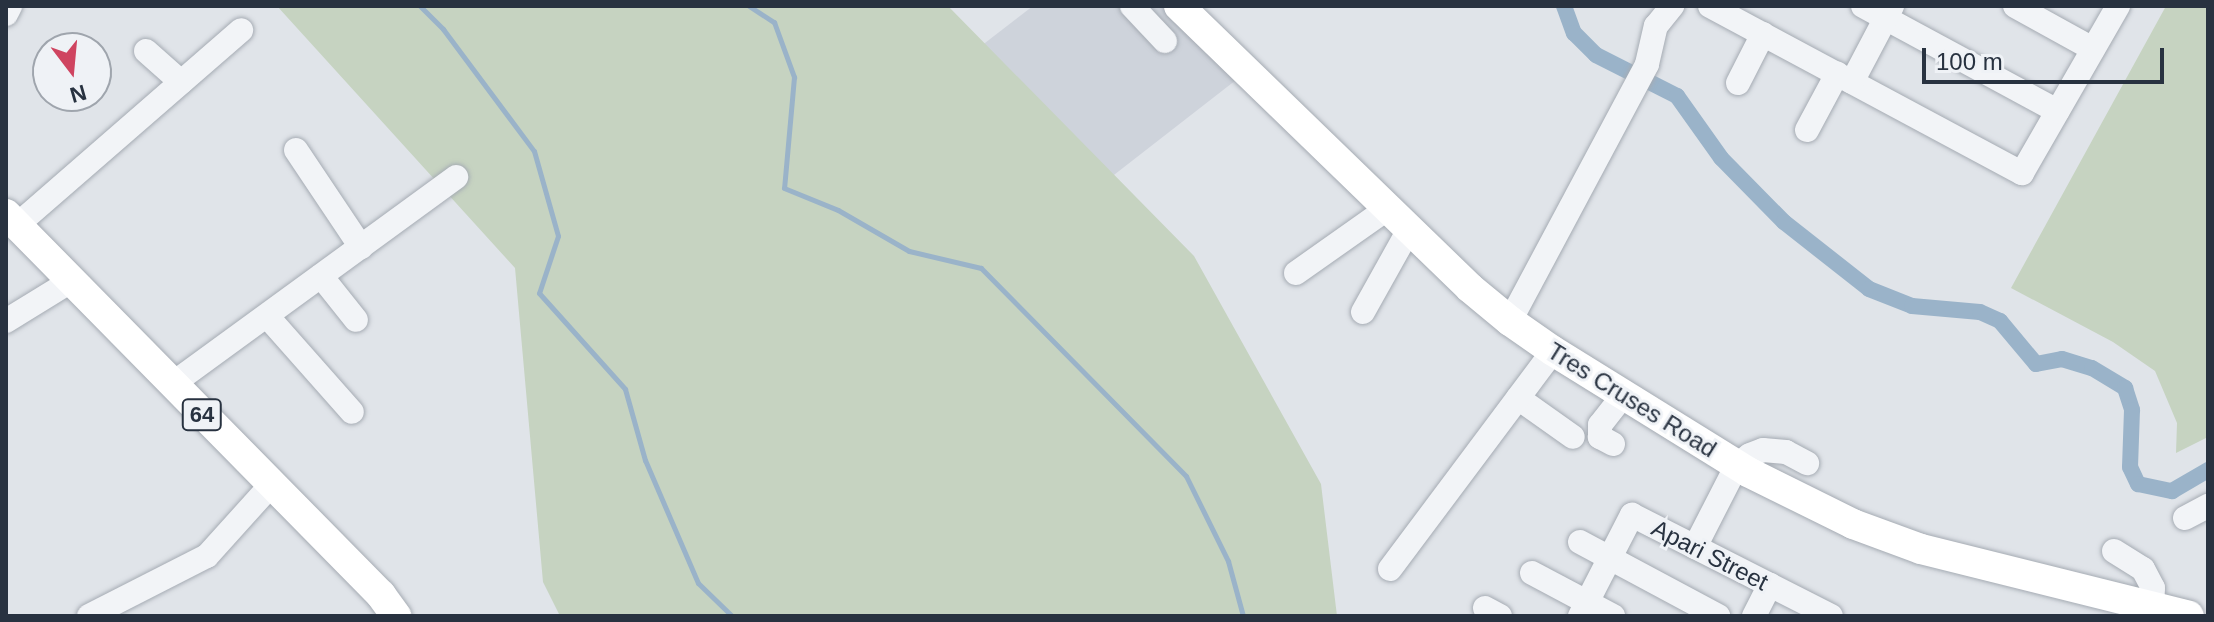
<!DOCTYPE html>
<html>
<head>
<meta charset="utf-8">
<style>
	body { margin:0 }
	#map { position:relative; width:2214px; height:622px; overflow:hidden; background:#e0e4e9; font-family:Helvetica,sans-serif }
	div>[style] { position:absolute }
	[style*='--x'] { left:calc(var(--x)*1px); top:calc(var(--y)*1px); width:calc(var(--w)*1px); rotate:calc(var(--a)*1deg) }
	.built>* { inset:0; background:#ced3db }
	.green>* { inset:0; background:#c6d3c1 }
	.stream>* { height:5px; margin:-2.5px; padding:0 2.5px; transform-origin:2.5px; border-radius:2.5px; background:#9ab3c9 }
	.canal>* { height:16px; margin:-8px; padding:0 8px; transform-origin:8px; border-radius:8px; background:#9ab3c9 }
	.roads { filter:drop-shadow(0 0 2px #a5abb3) drop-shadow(0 0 2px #a5abb3) }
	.minor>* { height:24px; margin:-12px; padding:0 12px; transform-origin:12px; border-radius:12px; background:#f2f4f7 }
	.major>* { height:30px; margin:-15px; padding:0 15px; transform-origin:15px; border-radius:15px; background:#fff }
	span { translate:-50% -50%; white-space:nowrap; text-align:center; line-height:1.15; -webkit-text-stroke:6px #eff2f6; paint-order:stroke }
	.shield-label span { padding:2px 6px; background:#eff2f6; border:2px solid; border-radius:6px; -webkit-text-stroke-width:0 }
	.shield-label { font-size:22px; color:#283240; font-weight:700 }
	.street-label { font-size:24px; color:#283240 }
	.frame { position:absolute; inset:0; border:8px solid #283240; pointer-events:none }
	.north { position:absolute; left:32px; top:32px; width:80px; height:80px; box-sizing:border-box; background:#eff2f6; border:2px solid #9fa5ad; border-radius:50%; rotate:164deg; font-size:22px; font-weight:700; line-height:32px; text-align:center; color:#283240 }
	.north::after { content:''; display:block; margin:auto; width:28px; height:36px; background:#cf4460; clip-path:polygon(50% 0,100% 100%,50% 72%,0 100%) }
	.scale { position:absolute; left:1922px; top:48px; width:242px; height:36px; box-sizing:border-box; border:4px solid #283240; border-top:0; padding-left:10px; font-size:24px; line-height:28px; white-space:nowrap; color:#283240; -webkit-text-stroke:6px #eff2f6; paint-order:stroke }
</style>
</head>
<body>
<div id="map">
	<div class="built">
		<i style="clip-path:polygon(1033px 6px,1161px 6px,1236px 80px,1092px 192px,959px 63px)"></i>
	</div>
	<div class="green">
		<i style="clip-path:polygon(277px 6px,948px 6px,1194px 256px,1321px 484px,1337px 616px,560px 616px,543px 582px,515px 268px)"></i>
		<i style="clip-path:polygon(2166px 6px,2208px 6px,2208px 437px,2176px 453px,2177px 423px,2155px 371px,2113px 342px,2011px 288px)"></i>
	</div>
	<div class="stream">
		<i style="--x:420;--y:6;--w:33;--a:45"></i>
		<i style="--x:443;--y:29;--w:152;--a:53.3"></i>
		<i style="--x:534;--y:151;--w:88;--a:74.2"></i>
		<i style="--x:558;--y:236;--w:60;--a:108.4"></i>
		<i style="--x:539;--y:293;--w:129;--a:48.1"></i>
		<i style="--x:625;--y:389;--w:74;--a:74.3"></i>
		<i style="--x:645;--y:460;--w:134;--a:66.7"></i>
		<i style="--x:698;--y:583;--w:47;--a:44.1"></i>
		<i style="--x:749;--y:6;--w:30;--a:33"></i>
		<i style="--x:774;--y:22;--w:59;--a:70"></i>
		<i style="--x:794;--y:77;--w:111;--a:95.1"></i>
		<i style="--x:784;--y:188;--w:58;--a:22.2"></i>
		<i style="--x:838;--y:210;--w:82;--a:30"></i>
		<i style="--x:909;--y:251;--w:74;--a:13.3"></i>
		<i style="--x:981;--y:268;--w:292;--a:45.4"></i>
		<i style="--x:1186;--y:476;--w:95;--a:63.7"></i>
		<i style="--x:1228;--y:561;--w:57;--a:74.7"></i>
	</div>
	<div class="canal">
		<i style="--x:1564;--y:6;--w:29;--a:70"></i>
		<i style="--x:1574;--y:33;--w:31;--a:45"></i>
		<i style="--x:1596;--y:55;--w:91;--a:26.8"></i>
		<i style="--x:1677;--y:96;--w:76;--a:54.6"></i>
		<i style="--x:1721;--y:158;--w:90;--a:45.5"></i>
		<i style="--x:1784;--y:222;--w:108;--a:38.2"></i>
		<i style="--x:1869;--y:289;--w:46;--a:21.6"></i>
		<i style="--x:1912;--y:306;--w:68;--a:5"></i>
		<i style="--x:1980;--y:312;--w:22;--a:24"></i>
		<i style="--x:2000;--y:321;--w:56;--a:50.1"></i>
		<i style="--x:2036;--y:364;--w:26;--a:-11"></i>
		<i style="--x:2062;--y:359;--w:31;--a:17"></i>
		<i style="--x:2092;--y:368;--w:39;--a:31"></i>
		<i style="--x:2125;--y:388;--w:23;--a:72"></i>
		<i style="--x:2132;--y:410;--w:57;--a:92"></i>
		<i style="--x:2130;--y:467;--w:19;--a:65"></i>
		<i style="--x:2138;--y:484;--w:35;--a:12"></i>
		<i style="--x:2172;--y:491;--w:42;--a:-30.3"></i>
	</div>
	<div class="roads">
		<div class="minor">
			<i style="--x:1132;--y:6;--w:48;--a:46.7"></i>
			<i style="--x:1710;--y:6;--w:354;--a:28.2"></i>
			<i style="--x:2022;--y:173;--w:193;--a:-60.1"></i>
			<i style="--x:1863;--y:6;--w:221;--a:28.4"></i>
			<i style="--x:2015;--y:6;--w:89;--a:28.9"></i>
			<i style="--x:6;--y:14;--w:9;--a:-63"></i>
			<i style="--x:146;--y:51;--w:47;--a:41.5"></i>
			<i style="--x:1852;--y:82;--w:86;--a:-62.2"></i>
			<i style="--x:1738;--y:83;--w:55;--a:-63"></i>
			<i style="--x:1807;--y:130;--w:64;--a:-61.8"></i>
			<i style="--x:296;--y:150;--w:117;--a:56.2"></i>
			<i style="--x:17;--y:225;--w:297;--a:-41"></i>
			<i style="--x:1296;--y:273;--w:113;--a:-35.2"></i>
			<i style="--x:321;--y:276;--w:56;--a:51.5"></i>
			<i style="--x:1363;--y:312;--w:96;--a:-60.8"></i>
			<i style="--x:267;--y:316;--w:128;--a:48.5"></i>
			<i style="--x:6;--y:321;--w:76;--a:-31.6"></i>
			<i style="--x:1510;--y:321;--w:291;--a:-61.9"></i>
			<i style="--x:1647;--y:64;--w:39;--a:-77"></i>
			<i style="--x:1656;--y:26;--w:26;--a:-51"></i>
			<i style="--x:171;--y:385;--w:353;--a:-36.1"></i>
			<i style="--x:1518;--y:398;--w:67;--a:35.3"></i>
			<i style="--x:1613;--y:444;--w:15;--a:-152"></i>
			<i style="--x:1600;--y:437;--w:12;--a:-90"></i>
			<i style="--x:1600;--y:425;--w:39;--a:-52"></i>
			<i style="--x:2185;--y:518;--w:26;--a:-28"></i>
			<i style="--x:1580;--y:542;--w:157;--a:28.2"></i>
			<i style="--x:1695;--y:547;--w:92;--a:-62.9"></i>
			<i style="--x:1737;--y:465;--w:16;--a:-38"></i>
			<i style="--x:1750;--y:455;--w:14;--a:-21"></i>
			<i style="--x:1763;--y:450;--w:23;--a:5"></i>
			<i style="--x:1786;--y:452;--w:24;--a:28"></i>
			<i style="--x:2114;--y:551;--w:34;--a:32"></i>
			<i style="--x:2143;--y:569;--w:21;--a:62"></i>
			<i style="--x:2153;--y:588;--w:19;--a:93"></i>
			<i style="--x:1390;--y:569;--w:272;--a:-53.2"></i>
			<i style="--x:1532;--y:573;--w:92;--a:28"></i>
			<i style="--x:1485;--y:608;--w:17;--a:28"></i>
			<i style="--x:89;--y:616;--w:132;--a:-27"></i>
			<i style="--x:207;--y:556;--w:96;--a:-48"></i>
			<i style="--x:1580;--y:616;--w:114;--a:-62.8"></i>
			<i style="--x:1632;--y:515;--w:223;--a:26.9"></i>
			<i style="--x:1754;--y:616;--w:35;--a:-63"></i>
		</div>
		<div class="major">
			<i style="--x:1179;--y:6;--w:405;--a:44.1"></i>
			<i style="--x:1470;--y:288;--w:52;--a:39.5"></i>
			<i style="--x:1510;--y:321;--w:52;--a:34.9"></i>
			<i style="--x:1553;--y:351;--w:229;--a:31.8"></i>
			<i style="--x:1748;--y:472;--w:117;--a:26.3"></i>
			<i style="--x:1853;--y:524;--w:72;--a:20.2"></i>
			<i style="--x:1921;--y:549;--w:276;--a:14"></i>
			<i style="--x:6;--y:214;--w:535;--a:45.45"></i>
			<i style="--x:381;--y:595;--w:26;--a:54"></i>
		</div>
	</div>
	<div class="shield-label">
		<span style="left:202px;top:415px">64</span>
	</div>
	<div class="street-label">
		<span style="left:1632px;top:400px;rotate:32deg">Tres Cruses Road</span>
		<span style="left:1710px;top:555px;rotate:27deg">Apari Street</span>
	</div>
	<div class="frame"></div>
	<div class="north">N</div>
	<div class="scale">100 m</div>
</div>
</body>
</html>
